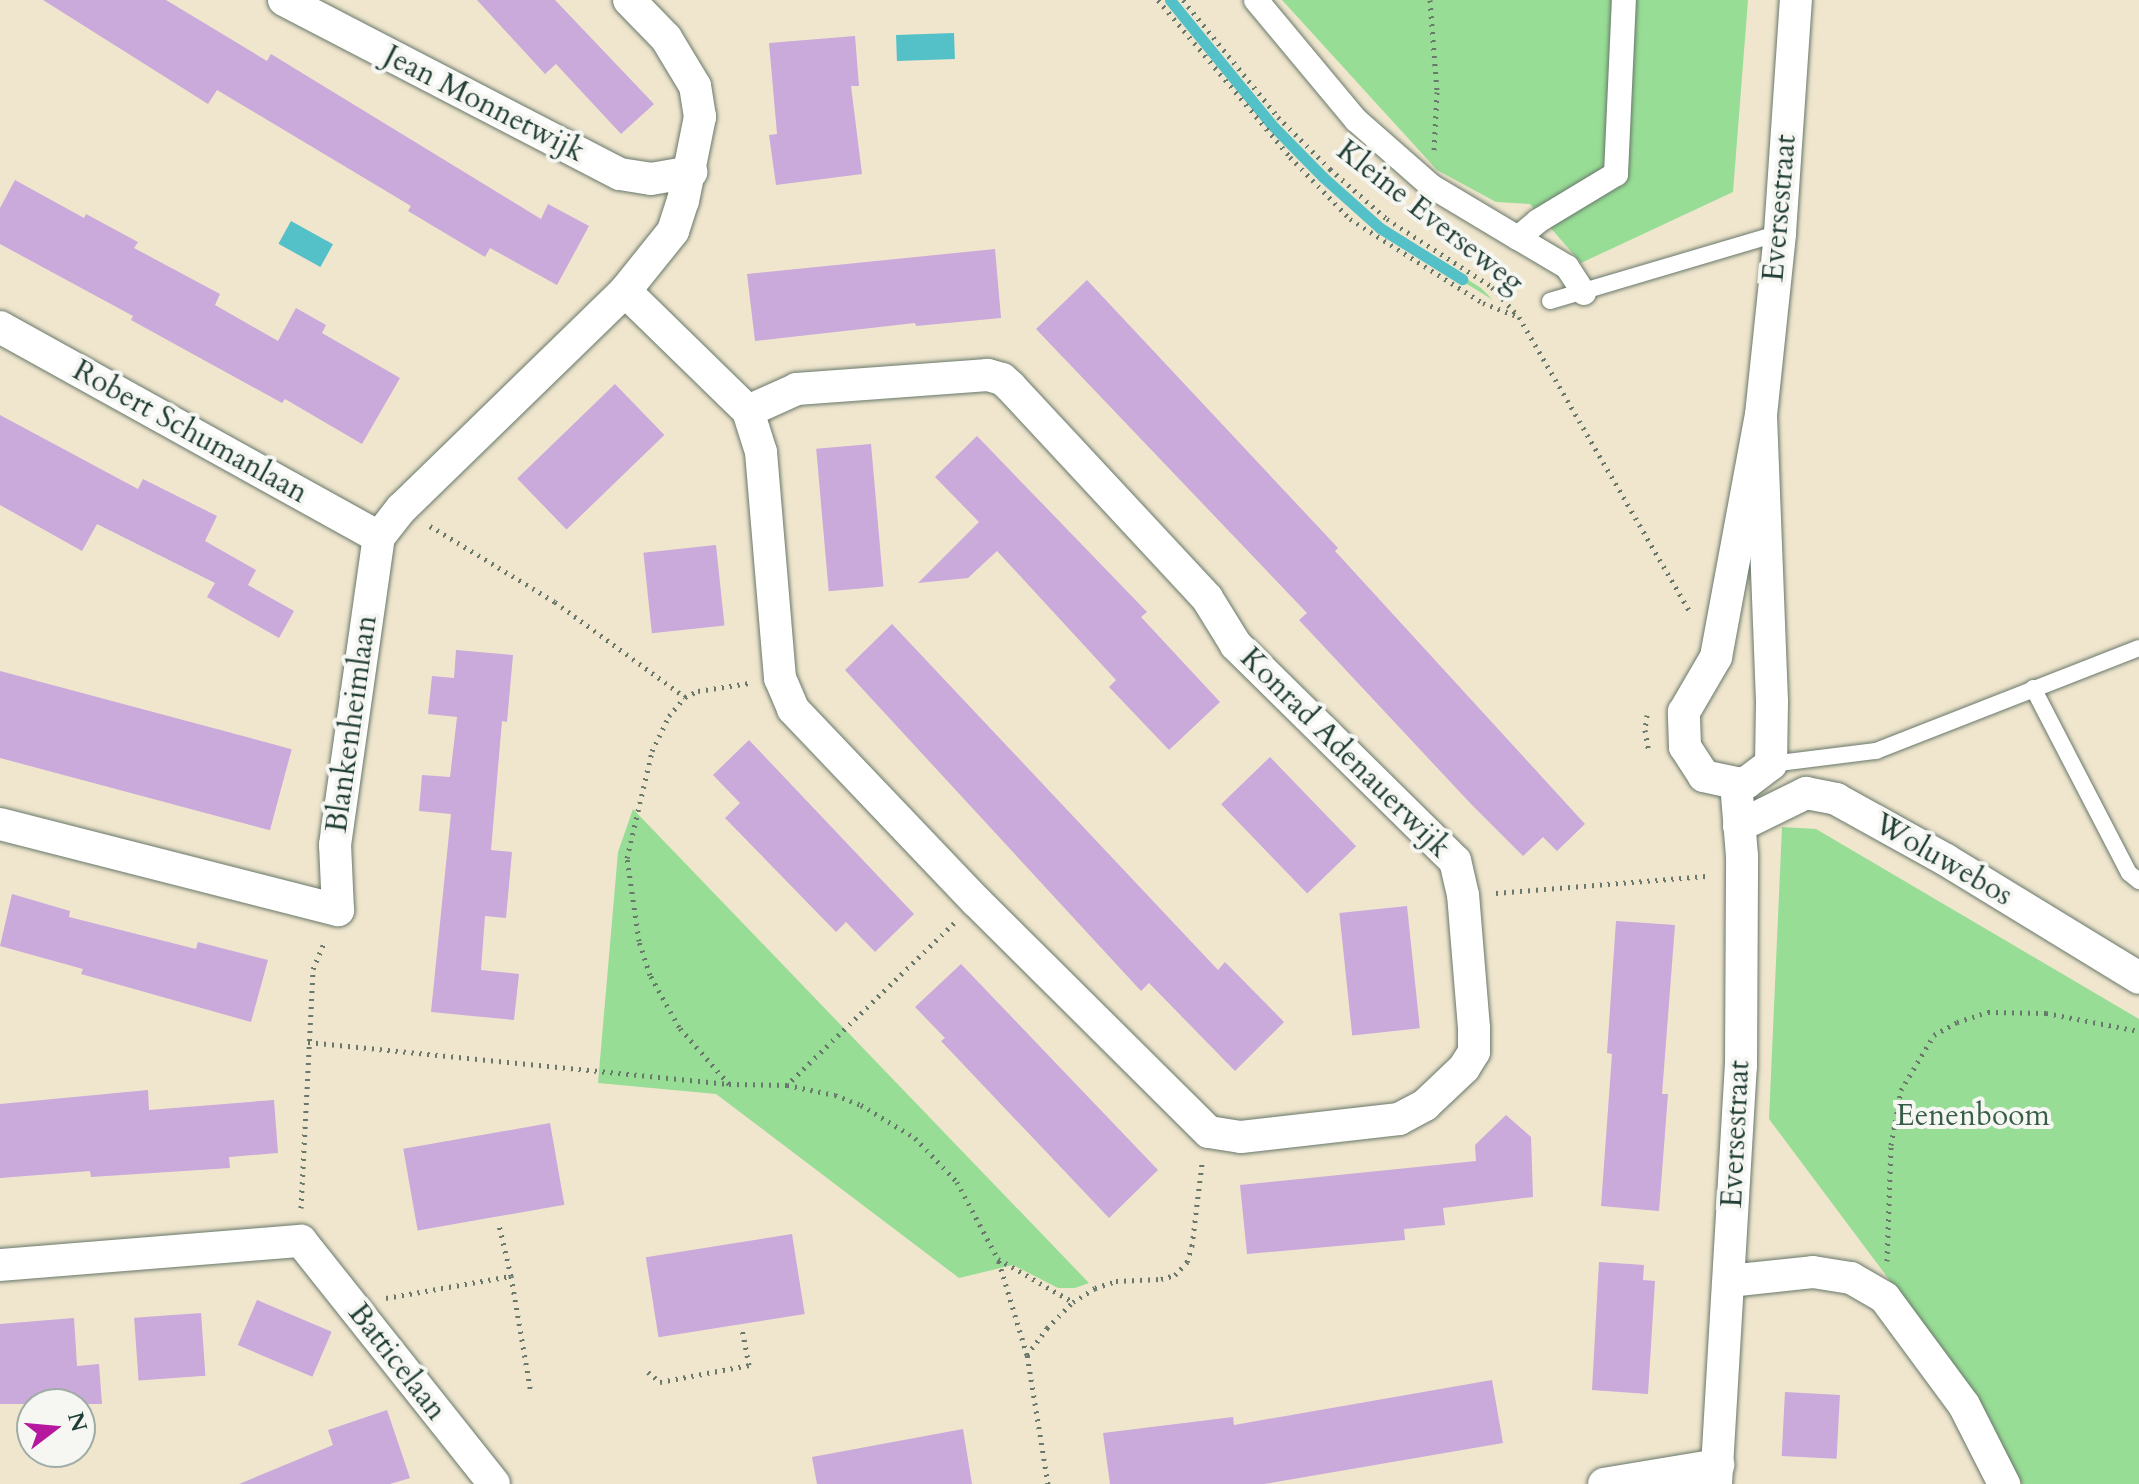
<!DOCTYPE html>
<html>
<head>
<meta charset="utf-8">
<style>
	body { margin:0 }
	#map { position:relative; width:2139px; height:1484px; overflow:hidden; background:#f0e6ce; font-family:Cardo,serif }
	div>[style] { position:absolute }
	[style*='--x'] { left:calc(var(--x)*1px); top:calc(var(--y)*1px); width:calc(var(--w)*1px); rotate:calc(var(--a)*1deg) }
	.green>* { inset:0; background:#98dd96 }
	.water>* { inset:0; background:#53c1c7; transform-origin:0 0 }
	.stream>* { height:11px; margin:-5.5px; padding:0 5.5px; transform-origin:5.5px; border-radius:5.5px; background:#53c1c7 }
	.building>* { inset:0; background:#caa9db; transform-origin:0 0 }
	.path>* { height:5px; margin-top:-2.5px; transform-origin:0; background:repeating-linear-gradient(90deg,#68786a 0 2px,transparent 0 8px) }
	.roads { filter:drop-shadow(0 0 2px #68786a) drop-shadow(0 0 2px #68786a) }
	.service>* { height:16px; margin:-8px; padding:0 8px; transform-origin:8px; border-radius:8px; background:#fff }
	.pedestrian>* { height:24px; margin:-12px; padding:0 12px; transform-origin:12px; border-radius:12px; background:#fff }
	.minor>* { height:32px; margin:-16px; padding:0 16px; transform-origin:16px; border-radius:16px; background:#fff }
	span { translate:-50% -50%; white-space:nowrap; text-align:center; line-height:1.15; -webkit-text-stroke:8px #f6f6f2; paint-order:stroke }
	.street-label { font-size:30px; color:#1f3d34 }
	.park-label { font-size:30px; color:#375d48 }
	.north { position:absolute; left:16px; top:1388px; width:80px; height:80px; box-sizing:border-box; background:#f6f6f2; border:2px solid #a0aca6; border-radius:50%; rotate:74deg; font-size:22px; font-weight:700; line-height:32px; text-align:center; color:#1f3d34 }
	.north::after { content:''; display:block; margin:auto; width:28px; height:36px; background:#b5179e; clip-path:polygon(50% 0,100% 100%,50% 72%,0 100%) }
</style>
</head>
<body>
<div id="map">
	<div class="green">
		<i style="clip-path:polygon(1166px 0,1173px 0,1273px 122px,1325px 175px,1382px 225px,1481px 288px,1493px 300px,1379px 230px,1321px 179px,1269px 126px)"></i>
		<i style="clip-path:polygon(1282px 0,1748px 0,1733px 192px,1581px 263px,1530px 204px,1496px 202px,1437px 170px)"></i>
		<i style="clip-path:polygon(633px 809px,1089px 1283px,1075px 1288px,1058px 1288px,1013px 1265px,959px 1278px,716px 1094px,598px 1083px,618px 852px)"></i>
		<i style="clip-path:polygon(1782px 827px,1816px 829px,2139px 1019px,2139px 1484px,2022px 1484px,1977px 1397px,1769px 1119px)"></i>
	</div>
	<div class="water">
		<i style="left:954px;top:33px;width:26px;height:58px;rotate:88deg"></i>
		<i style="left:291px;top:221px;width:48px;height:26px;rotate:29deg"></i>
	</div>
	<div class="stream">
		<i style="--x:1170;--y:0;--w:160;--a:50.8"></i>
		<i style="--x:1271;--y:124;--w:74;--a:45.5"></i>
		<i style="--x:1323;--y:177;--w:76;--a:41.8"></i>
		<i style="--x:1380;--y:228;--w:97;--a:31.9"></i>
	</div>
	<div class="building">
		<i style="clip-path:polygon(43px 0,166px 0,267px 61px,271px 54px,541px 219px,548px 204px,589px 226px,557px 285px,490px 248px,485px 257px,408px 211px,411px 206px,217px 90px,208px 104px)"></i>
		<i style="clip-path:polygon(477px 0,555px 0,654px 104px,621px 134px,556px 64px,545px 74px)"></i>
		<i style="clip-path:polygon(855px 36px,859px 86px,851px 86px,862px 174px,776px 185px,769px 135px,777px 134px,769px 43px)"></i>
		<i style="clip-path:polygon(15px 180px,84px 218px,86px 214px,138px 242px,134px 248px,220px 294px,215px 305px,278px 341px,296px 308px,326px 325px,322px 333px,400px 378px,362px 444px,285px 399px,282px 403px,131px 320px,133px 316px,0 244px,0 208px)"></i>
		<i style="clip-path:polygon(995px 249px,1001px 318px,916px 326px,915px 323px,755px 341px,747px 274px)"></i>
		<i style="clip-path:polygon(1087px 280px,1338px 548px,1335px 551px,1585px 824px,1557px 851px,1543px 837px,1523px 856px,1471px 804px,1299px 620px,1307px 613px,1036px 329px)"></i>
		<i style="left:615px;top:384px;width:71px;height:136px;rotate:46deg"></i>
		<i style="clip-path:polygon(0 415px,138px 489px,143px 479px,217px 516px,205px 541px,256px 570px,248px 585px,294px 611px,279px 638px,207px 597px,215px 583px,97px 524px,82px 551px,0 505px)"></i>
		<i style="clip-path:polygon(977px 436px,1147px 612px,1141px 617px,1220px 702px,1169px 750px,1109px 687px,1116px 680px,997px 551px,968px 578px,918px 583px,979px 522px,935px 477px)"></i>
		<i style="left:871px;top:444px;width:143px;height:55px;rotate:85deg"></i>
		<i style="left:716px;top:545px;width:81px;height:73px;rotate:84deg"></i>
		<i style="clip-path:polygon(892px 624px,1218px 970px,1225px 962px,1284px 1022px,1235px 1071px,1149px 983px,1141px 991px,845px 670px)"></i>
		<i style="clip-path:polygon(456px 650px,513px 655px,507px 722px,502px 721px,491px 850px,512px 852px,506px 918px,485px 916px,481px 970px,519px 974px,514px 1020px,431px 1012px,451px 814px,419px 811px,422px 775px,450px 777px,457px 717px,428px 714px,432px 676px,454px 678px)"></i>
		<i style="left:0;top:671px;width:302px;height:84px;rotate:15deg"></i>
		<i style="clip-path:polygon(749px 740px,914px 914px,875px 952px,846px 922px,836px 932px,725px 818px,740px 803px,713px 775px)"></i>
		<i style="left:1270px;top:757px;width:124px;height:68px;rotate:46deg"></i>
		<i style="clip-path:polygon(12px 894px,70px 911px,69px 917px,196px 949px,198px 942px,268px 960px,251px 1022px,81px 974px,83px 969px,0 946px)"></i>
		<i style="left:1407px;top:906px;width:123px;height:68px;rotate:84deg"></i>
		<i style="clip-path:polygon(1616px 921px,1675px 925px,1662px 1094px,1668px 1094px,1659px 1211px,1601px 1206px,1612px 1054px,1607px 1053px)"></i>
		<i style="clip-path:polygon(961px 964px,1158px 1170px,1109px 1218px,941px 1041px,945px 1038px,915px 1007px)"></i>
		<i style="clip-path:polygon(148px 1090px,149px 1110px,274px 1100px,278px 1153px,229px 1157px,230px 1168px,91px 1177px,90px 1171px,0 1178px,0 1104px)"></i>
		<i style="clip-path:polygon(1506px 1115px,1531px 1137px,1533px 1197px,1443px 1208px,1445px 1225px,1404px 1229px,1405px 1240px,1247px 1254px,1240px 1185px,1476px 1161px,1475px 1145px)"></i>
		<i style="left:550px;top:1123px;width:83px;height:149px;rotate:80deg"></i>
		<i style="left:792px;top:1234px;width:81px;height:148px;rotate:81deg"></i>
		<i style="clip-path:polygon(1599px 1262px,1644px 1265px,1643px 1280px,1655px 1281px,1648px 1394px,1592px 1390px)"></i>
		<i style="left:257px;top:1300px;width:81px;height:49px;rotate:23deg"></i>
		<i style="left:201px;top:1313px;width:63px;height:67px;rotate:86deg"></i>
		<i style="clip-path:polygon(74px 1318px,77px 1366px,99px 1364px,102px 1404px,0 1404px,0 1324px)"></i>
		<i style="clip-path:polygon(1492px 1380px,1503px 1443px,1264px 1484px,1110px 1484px,1103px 1433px,1233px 1417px,1234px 1425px)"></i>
		<i style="left:1785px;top:1392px;width:55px;height:64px;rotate:3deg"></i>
		<i style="clip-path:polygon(387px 1410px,410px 1478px,390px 1484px,239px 1484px,333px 1445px,328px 1430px)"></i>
		<i style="clip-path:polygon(963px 1429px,972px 1484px,817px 1484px,812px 1457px)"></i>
	</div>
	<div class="path">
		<i style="--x:1158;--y:0;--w:205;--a:49.9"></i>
		<i style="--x:1290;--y:157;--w:86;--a:45.9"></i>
		<i style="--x:1350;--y:219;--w:157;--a:32.3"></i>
		<i style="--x:1483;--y:303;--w:36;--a:21"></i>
		<i style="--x:1183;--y:0;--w:151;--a:50.9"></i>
		<i style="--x:1278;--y:117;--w:74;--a:45"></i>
		<i style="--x:1330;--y:169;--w:76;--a:41.3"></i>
		<i style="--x:1387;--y:219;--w:125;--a:32.9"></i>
		<i style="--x:1492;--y:287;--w:40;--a:48"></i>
		<i style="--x:1519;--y:317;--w:341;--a:59.9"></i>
		<i style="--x:1430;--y:0;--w:92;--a:85.6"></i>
		<i style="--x:1437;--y:92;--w:59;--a:92.9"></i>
		<i style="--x:430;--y:526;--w:146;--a:31.3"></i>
		<i style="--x:555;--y:602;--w:161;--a:36.2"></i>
		<i style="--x:1647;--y:715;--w:15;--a:98"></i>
		<i style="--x:1645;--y:730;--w:22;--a:80"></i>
		<i style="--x:1496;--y:893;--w:214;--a:-4.6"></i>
		<i style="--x:954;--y:923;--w:233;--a:135.9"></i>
		<i style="--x:787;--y:1085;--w:49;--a:11.8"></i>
		<i style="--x:835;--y:1095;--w:28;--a:21"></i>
		<i style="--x:861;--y:1105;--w:63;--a:31.4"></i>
		<i style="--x:915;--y:1138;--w:61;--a:46.3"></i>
		<i style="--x:957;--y:1182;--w:87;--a:62"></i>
		<i style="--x:308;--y:1042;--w:423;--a:5.7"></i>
		<i style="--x:729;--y:1084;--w:58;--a:1"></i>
		<i style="--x:729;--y:1084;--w:76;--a:-131.3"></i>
		<i style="--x:679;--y:1027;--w:60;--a:-119.1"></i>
		<i style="--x:650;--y:975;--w:36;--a:-108"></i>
		<i style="--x:639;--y:941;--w:84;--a:-98.2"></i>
		<i style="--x:627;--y:858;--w:110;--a:-76.8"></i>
		<i style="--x:652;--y:751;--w:39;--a:-64"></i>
		<i style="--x:669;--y:716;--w:25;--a:-50"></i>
		<i style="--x:685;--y:697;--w:14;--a:-25"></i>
		<i style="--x:698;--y:691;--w:52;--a:-8.9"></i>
		<i style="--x:301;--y:1208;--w:239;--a:-87.1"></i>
		<i style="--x:313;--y:969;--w:30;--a:-67"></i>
		<i style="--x:1887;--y:1261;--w:116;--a:-88"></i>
		<i style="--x:1891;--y:1145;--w:56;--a:-79.7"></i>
		<i style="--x:1901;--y:1090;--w:64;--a:-59"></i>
		<i style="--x:1934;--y:1035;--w:26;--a:-29"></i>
		<i style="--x:1957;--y:1022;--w:33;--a:-18"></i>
		<i style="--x:1988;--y:1012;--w:58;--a:1"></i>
		<i style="--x:2046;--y:1013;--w:95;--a:11"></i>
		<i style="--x:511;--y:1276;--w:119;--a:80.3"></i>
		<i style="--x:386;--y:1298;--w:127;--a:-10"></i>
		<i style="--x:511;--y:1276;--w:52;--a:-103.2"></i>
		<i style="--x:1027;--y:1355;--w:100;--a:-106.8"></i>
		<i style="--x:998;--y:1259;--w:86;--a:29.8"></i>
		<i style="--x:648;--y:1372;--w:16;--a:40"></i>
		<i style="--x:660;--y:1382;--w:91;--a:-10.8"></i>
		<i style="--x:749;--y:1365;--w:36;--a:-101"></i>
		<i style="--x:1048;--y:1484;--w:131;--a:-99.2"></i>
		<i style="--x:1027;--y:1355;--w:34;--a:-53"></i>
		<i style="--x:1047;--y:1328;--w:37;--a:-45"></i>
		<i style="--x:1073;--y:1302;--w:26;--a:-32"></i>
		<i style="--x:1095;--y:1288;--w:22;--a:-18"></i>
		<i style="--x:1116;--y:1281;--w:45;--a:-2.5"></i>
		<i style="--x:1161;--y:1279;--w:15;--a:-16"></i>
		<i style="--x:1175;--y:1275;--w:18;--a:-47"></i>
		<i style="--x:1187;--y:1262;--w:17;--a:-73"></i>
		<i style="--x:1192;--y:1246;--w:84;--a:-83.1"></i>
	</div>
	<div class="roads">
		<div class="service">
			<i style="--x:1550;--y:301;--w:240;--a:-16.5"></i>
			<i style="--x:2033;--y:688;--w:208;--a:62.6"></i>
			<i style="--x:2129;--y:873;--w:13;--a:39"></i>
			<i style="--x:1771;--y:764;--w:106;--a:-7.1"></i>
			<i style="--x:1876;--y:751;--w:282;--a:-21.4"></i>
		</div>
		<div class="pedestrian">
			<i style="--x:1256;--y:0;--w:156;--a:50.2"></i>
			<i style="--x:1356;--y:120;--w:100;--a:41.3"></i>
			<i style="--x:1431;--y:186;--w:101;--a:30.9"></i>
			<i style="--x:1584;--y:293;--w:31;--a:-123"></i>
			<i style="--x:1567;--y:267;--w:57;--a:-149.4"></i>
			<i style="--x:1518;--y:238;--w:26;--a:-40"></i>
			<i style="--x:1538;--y:221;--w:91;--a:-31.1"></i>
			<i style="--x:1616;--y:174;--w:174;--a:-87.4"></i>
		</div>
		<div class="minor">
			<i style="--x:284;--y:0;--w:378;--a:27.4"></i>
			<i style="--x:620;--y:174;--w:31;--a:9"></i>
			<i style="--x:651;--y:179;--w:41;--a:-9.9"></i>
			<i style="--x:625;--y:291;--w:172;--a:44.3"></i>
			<i style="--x:748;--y:411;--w:43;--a:72.4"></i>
			<i style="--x:761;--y:452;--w:227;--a:85.2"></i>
			<i style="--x:780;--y:678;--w:34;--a:67"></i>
			<i style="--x:793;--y:709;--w:265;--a:46.4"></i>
			<i style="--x:976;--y:901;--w:328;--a:44.8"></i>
			<i style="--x:1209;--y:1132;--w:32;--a:9"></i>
			<i style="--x:1241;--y:1137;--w:159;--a:-6.5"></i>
			<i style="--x:1399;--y:1119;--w:30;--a:-28"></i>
			<i style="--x:1425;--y:1105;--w:54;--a:-43.5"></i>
			<i style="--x:1464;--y:1068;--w:19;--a:-58"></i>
			<i style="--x:1474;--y:1052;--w:24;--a:-90"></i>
			<i style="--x:1474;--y:1028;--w:133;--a:-94.7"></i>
			<i style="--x:1463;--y:895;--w:35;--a:-103"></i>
			<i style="--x:1455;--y:861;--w:308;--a:-135.4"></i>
			<i style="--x:1236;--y:645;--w:55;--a:-121.7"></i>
			<i style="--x:1207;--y:598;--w:288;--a:-132.9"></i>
			<i style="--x:1011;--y:387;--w:12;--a:-138"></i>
			<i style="--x:1002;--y:379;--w:15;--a:-164"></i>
			<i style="--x:988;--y:375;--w:192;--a:175.8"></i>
			<i style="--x:797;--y:389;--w:54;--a:155.8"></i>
			<i style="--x:0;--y:327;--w:433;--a:29"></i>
			<i style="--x:1761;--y:415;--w:287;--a:87.8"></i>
			<i style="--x:1772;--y:702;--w:62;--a:90.9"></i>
			<i style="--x:1771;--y:764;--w:31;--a:143"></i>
			<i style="--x:1746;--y:783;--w:10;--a:180"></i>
			<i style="--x:1736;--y:783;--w:33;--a:-168"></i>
			<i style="--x:1704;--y:776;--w:35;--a:-123"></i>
			<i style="--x:1685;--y:747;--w:35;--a:-92"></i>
			<i style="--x:1684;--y:712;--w:64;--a:-59.8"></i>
			<i style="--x:1716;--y:657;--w:246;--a:-79.5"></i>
			<i style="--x:1761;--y:415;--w:183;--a:-84"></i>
			<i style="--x:1780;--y:233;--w:234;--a:-86.1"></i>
			<i style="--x:0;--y:824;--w:349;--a:14.3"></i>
			<i style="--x:338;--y:910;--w:65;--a:-92.6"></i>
			<i style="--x:335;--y:845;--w:311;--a:-81.9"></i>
			<i style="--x:379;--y:537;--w:37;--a:-52"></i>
			<i style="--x:402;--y:508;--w:311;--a:-44.2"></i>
			<i style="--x:625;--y:291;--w:77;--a:-51.3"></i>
			<i style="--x:673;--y:231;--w:32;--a:-72"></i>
			<i style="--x:683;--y:201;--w:86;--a:-78.6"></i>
			<i style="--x:700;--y:117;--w:31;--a:-99"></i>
			<i style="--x:695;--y:86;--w:56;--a:-121.1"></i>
			<i style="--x:666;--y:38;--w:53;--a:-134.2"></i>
			<i style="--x:1739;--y:826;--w:75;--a:-26.2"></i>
			<i style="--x:1806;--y:793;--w:31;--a:11"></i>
			<i style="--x:1836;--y:799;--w:126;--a:29"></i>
			<i style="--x:1946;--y:860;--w:226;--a:31.4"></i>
			<i style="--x:0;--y:1265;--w:302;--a:-4.6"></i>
			<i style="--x:301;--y:1241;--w:310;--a:51.5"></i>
			<i style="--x:1729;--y:1281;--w:84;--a:-6.1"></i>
			<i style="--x:1813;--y:1272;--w:38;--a:9"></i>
			<i style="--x:1851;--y:1278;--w:39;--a:30"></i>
			<i style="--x:1885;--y:1298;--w:133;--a:53.6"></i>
			<i style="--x:1964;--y:1405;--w:89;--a:63.1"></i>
			<i style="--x:1604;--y:1484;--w:116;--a:-9.5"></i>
			<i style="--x:1716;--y:1484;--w:418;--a:-86.6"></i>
			<i style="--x:1741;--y:1067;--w:211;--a:-89.7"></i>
			<i style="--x:1742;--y:856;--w:73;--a:-94.7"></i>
		</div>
	</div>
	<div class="street-label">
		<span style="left:484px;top:104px;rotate:27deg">Jean Monnetwijk</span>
		<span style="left:1780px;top:208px;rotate:-85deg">Eversestraat</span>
		<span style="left:1430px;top:217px;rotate:38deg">Kleine Everseweg</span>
		<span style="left:190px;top:432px;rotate:29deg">Robert Schumanlaan</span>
		<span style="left:352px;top:724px;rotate:-82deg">Blankenheimlaan</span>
		<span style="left:1345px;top:753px;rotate:45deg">Konrad Adenauerwijk</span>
		<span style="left:1943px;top:860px;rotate:30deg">Woluwebos</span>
		<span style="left:1736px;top:1134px;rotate:-87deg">Eversestraat</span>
		<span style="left:397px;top:1362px;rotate:52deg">Batticelaan</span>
	</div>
	<div class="park-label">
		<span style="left:1973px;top:1116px">Eenenboom</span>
	</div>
	<div class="north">N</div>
</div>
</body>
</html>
